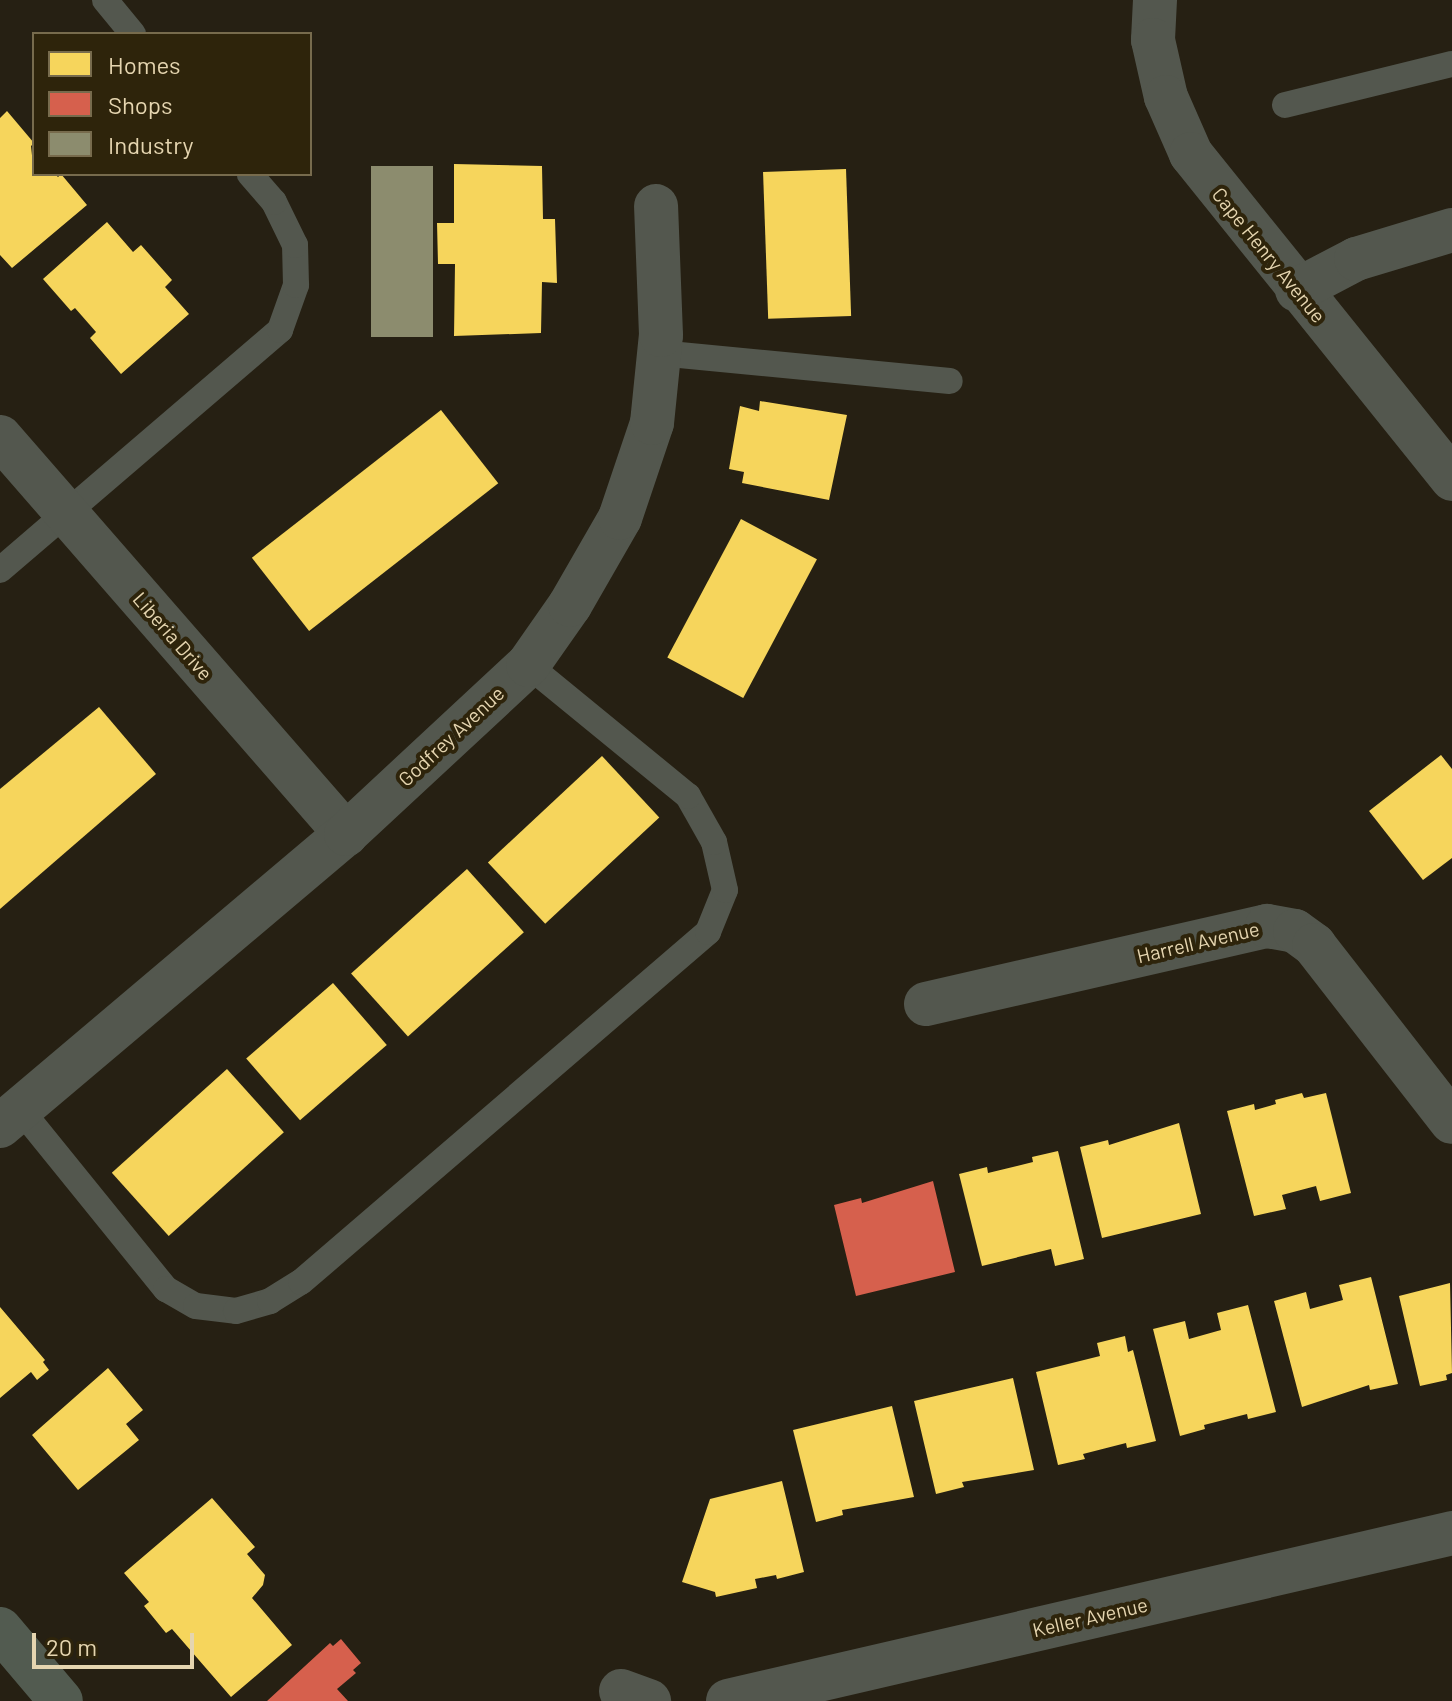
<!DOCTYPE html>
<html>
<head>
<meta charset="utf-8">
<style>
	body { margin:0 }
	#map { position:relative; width:1452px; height:1701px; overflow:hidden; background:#262013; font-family:Barlow,sans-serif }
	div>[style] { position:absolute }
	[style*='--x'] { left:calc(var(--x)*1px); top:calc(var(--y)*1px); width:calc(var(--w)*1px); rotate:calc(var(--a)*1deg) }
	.homes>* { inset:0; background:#f6d55c; transform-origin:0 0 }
	.shops>* { inset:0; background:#d6604d }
	.industry>* { inset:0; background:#8c8c6e; transform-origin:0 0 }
	.service>* { height:26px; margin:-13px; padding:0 13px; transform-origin:13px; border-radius:13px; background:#53574e }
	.minor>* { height:44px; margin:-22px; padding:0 22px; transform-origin:22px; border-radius:22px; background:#53574e }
	.secondary>* { height:44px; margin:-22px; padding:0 22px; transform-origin:22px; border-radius:22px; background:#525b50 }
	span { translate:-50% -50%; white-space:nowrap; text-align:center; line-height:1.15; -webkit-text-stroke:8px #2e240b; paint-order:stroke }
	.street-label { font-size:20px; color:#e5d5b0 }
	.legend { position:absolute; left:32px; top:32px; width:280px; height:144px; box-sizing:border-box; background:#2e240b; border:2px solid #776b4d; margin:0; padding:10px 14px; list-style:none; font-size:24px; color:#e5d5b0 }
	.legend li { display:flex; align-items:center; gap:16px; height:40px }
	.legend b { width:40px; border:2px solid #776b4d }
	.scale { position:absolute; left:32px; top:1633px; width:162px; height:36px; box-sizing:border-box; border:4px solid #e5d5b0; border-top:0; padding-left:10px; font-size:24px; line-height:28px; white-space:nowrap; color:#e5d5b0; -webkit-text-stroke:6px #2e240b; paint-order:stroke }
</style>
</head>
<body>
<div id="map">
	<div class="homes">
		<i style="clip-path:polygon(7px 111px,34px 143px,31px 146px,34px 174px,55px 174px,58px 177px,61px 174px,87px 205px,12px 268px,0 255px,0 118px)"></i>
		<i style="clip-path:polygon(454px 164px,542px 166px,543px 219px,555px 219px,557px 283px,542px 282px,541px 333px,454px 336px,455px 264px,438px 264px,437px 223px,454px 223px)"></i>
		<i style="left:846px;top:169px;width:147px;height:83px;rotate:88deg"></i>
		<i style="clip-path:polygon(107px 222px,133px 252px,141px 245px,172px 280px,165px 287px,189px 314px,121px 374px,90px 338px,96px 332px,75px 308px,71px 311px,43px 279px)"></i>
		<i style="clip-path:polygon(760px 401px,847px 415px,829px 500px,742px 483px,744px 472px,729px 469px,740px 406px,759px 411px)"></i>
		<i style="left:441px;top:410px;width:93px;height:240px;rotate:52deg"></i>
		<i style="left:741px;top:519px;width:86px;height:157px;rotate:28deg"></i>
		<i style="clip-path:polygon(99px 707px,156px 774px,0 909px,0 789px)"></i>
		<i style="clip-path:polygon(1441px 755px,1452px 769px,1452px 858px,1423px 880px,1369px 811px)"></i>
		<i style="left:602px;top:756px;width:84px;height:156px;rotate:47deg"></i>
		<i style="left:467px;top:869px;width:85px;height:156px;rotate:48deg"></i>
		<i style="left:333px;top:983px;width:82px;height:115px;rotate:49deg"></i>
		<i style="left:227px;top:1069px;width:85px;height:155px;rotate:48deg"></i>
		<i style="clip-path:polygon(1302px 1093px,1304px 1098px,1326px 1093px,1351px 1193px,1320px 1201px,1316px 1186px,1282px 1195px,1286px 1209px,1254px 1216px,1227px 1111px,1254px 1104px,1255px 1110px,1276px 1104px,1275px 1100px)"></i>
		<i style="clip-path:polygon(1179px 1123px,1201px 1214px,1102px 1238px,1080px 1147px,1108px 1140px,1109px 1145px)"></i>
		<i style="clip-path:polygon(1058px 1151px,1084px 1259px,1055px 1266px,1051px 1249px,982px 1266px,959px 1174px,987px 1167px,988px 1173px,1033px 1162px,1032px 1157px)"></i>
		<i style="clip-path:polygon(1371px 1277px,1398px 1384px,1370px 1390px,1369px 1385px,1302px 1407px,1274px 1301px,1306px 1292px,1310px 1309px,1343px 1300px,1339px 1285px)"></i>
		<i style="clip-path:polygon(1450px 1283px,1452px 1373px,1446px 1375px,1447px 1380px,1420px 1386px,1399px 1296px)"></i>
		<i style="clip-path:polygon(1248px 1305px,1276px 1412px,1248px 1419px,1247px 1414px,1204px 1425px,1205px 1429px,1180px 1436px,1153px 1329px,1185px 1321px,1189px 1339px,1221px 1330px,1217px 1313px)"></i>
		<i style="clip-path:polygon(0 1307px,45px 1360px,43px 1362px,49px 1370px,37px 1380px,31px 1372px,0 1398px)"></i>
		<i style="clip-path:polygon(1125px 1336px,1128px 1352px,1133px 1350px,1156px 1441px,1127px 1448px,1126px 1443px,1083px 1454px,1085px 1459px,1058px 1465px,1036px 1372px,1100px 1356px,1097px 1343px)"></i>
		<i style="clip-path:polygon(108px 1368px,143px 1410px,126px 1424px,139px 1440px,78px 1490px,32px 1435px)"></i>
		<i style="clip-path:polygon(1013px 1378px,1034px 1470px,962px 1482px,964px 1487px,936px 1494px,914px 1401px)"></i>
		<i style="clip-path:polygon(892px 1406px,914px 1497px,842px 1510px,843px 1515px,816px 1522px,793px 1430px)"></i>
		<i style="clip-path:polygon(782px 1481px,804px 1572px,777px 1579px,776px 1575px,755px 1579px,757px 1588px,716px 1597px,715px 1592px,682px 1582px,710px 1499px)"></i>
		<i style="clip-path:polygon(212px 1498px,255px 1547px,247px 1554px,265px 1575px,263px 1585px,252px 1598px,292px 1645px,231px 1697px,172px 1629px,166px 1633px,144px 1606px,149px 1602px,124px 1573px)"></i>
	</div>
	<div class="shops">
		<i style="clip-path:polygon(933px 1181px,955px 1272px,856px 1296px,834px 1205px,861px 1198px,862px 1203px)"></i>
		<i style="clip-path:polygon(341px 1639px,361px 1663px,353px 1670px,356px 1673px,337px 1689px,348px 1701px,267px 1701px,330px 1643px,333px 1646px)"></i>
	</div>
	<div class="industry">
		<i style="left:433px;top:166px;width:171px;height:62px;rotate:90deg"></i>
	</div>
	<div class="service">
		<i style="--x:105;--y:0;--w:44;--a:50.5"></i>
		<i style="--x:1285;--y:105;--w:172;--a:-13.8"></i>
		<i style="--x:659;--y:353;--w:292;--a:5.5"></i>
		<i style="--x:0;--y:570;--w:369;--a:-40.6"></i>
		<i style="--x:280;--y:330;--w:48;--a:-70.4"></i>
		<i style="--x:296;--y:285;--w:40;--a:-91.4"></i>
		<i style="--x:295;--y:245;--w:48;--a:-116"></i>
		<i style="--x:274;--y:202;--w:37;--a:-131"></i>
		<i style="--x:20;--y:1109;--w:232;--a:51"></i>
		<i style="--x:166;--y:1289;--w:34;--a:30"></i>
		<i style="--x:196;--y:1306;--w:40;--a:7.1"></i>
		<i style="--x:236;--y:1311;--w:35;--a:-16"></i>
		<i style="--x:270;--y:1301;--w:36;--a:-32"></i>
		<i style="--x:301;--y:1282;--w:537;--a:-40.69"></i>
		<i style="--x:708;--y:932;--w:45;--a:-68"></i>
		<i style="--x:725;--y:890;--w:49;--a:-102.9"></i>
		<i style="--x:714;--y:842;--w:53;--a:-119.5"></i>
		<i style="--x:688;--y:796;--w:207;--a:-140.7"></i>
	</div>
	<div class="minor">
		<i style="--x:1155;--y:0;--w:40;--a:92.9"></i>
		<i style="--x:1153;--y:40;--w:58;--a:77.2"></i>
		<i style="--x:1166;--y:97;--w:62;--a:66.3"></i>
		<i style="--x:1191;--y:154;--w:417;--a:51.2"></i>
		<i style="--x:1297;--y:290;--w:67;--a:-27.7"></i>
		<i style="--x:1356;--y:259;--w:100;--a:-16.8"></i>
		<i style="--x:0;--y:437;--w:527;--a:48.93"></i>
		<i style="--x:926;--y:1004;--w:350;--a:-12.9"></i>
		<i style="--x:1267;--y:926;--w:28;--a:10"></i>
		<i style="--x:1295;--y:931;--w:24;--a:36"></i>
		<i style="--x:1314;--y:945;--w:224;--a:52.1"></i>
		<i style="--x:0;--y:1126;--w:453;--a:-40.2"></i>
		<i style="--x:346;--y:834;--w:248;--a:-42.9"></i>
		<i style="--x:528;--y:665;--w:73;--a:-55"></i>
		<i style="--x:570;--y:605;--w:100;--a:-60.1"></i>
		<i style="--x:620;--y:518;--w:100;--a:-71.4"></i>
		<i style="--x:652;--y:423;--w:88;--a:-84.2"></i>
		<i style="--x:661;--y:335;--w:129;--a:-92.2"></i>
		<i style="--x:621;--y:1691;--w:30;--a:20"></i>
		<i style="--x:728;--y:1701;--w:743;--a:-13.06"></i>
	</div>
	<div class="secondary">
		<i style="--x:0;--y:1629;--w:94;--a:49.7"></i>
	</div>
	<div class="street-label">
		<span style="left:1269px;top:255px;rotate:51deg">Cape Henry Avenue</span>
		<span style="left:173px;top:636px;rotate:49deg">Liberia Drive</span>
		<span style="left:451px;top:736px;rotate:-43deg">Godfrey Avenue</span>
		<span style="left:1198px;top:942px;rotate:-13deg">Harrell Avenue</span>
		<span style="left:1090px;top:1617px;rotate:-13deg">Keller Avenue</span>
	</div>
	<ul class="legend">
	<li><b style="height:22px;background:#f6d55c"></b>Homes</li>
	<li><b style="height:22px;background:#d6604d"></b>Shops</li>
	<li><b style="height:22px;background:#8c8c6e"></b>Industry</li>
	</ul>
	<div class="scale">20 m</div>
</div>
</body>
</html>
